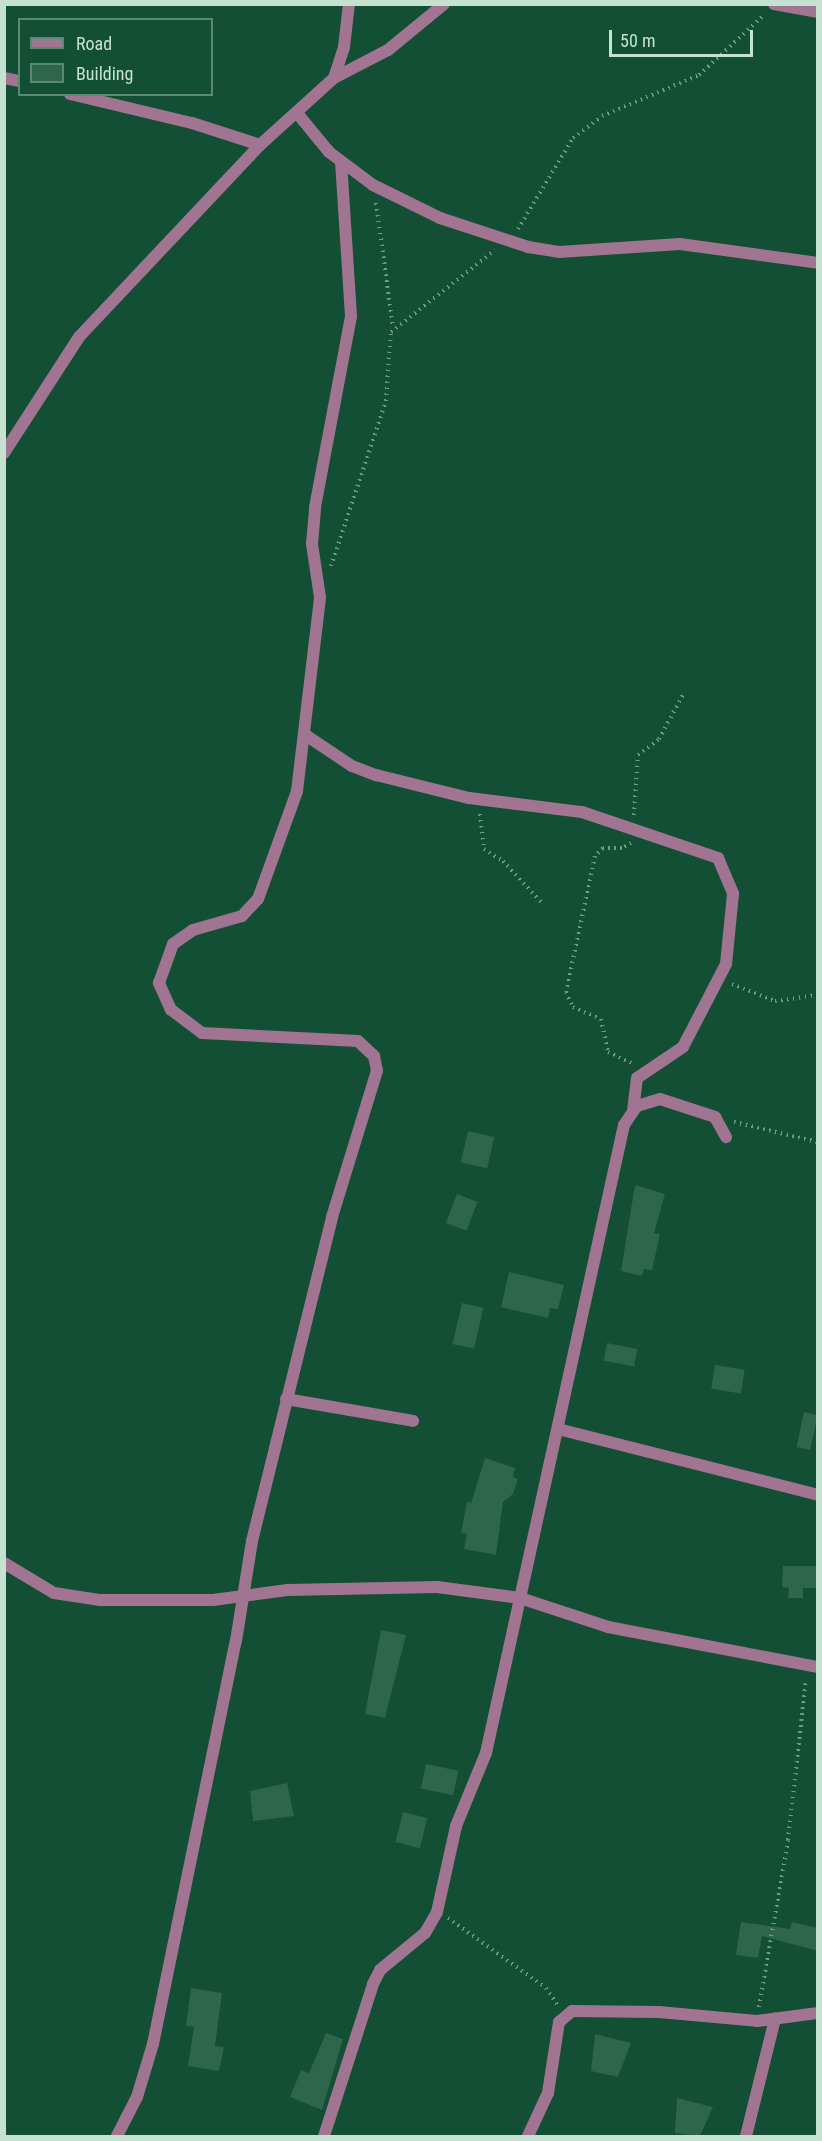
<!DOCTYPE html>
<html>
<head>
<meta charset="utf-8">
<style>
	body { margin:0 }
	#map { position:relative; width:822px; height:2141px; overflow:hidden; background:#124f34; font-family:"Roboto Condensed",sans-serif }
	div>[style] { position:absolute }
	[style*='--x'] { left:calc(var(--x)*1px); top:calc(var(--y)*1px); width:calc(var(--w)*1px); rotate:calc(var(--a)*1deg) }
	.building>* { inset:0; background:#2d664a; transform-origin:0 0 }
	.path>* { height:4px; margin-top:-2px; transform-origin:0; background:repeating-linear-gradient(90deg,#709c86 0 1.5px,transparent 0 6px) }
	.minor>* { height:12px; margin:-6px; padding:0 6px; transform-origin:6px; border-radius:6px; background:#a17492 }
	span { translate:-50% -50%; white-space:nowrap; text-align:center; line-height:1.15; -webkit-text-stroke:6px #124f34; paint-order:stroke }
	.frame { position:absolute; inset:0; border:6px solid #c5e2d1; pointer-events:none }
	.legend { position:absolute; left:18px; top:18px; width:195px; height:78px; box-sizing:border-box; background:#124f34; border:2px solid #5a8a73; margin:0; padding:8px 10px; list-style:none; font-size:18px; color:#c5e2d1 }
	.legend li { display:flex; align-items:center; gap:12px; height:30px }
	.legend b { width:30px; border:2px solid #5a8a73 }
	.scale { position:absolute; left:609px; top:30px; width:144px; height:27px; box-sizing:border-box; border:3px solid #c5e2d1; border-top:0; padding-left:8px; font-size:18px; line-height:21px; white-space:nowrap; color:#c5e2d1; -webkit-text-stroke:4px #124f34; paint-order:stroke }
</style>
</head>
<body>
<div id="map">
	<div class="building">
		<i style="left:468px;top:1131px;width:27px;height:32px;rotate:13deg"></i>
		<i style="clip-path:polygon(635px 1185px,665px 1194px,654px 1233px,660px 1234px,652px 1270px,644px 1269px,642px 1276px,621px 1271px)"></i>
		<i style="left:457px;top:1194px;width:22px;height:31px;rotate:21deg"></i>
		<i style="clip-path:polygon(509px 1272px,564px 1285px,558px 1309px,550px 1308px,548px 1318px,501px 1307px)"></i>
		<i style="left:462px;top:1303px;width:22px;height:42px;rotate:13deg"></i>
		<i style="left:607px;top:1343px;width:31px;height:18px;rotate:11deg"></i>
		<i style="left:715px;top:1365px;width:30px;height:24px;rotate:9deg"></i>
		<i style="left:804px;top:1412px;width:14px;height:36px;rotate:12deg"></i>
		<i style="clip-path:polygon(485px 1458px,515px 1468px,513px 1477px,518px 1479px,513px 1494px,503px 1502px,496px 1555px,464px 1549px,467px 1534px,461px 1533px,467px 1502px,471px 1503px)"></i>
		<i style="clip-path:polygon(783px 1566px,818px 1566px,818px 1588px,803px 1588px,803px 1598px,788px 1598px,789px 1588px,782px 1587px)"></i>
		<i style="clip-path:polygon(381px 1630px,406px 1635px,385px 1718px,365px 1714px)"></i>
		<i style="left:426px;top:1764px;width:33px;height:25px;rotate:12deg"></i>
		<i style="clip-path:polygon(287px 1783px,294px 1816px,253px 1821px,250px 1791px)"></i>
		<i style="left:403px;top:1812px;width:25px;height:31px;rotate:14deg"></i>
		<i style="clip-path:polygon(741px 1922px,790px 1929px,792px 1922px,818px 1928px,818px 1951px,762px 1936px,758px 1958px,736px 1955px)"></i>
		<i style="clip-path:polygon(191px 1988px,222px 1993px,215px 2046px,224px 2047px,219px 2071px,188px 2066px,194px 2027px,186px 2026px)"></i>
		<i style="clip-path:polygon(326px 2033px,343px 2039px,322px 2110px,290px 2097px,301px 2070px,309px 2073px)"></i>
		<i style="clip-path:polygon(595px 2034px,631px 2043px,618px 2077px,591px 2071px)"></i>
		<i style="clip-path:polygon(677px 2098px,713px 2107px,700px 2136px,675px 2133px)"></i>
	</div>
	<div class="path">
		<i style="--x:376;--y:203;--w:125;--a:82.2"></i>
		<i style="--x:518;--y:229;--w:106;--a:-58.9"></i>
		<i style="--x:573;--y:138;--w:36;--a:-37"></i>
		<i style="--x:602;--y:116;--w:105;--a:-22.9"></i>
		<i style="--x:699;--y:75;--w:88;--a:-42.7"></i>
		<i style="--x:331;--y:566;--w:174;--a:-71.6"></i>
		<i style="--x:386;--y:401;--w:69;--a:-85.9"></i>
		<i style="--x:391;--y:332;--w:132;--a:-38.3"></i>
		<i style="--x:480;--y:814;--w:35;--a:83"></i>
		<i style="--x:484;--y:849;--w:22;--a:32"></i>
		<i style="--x:503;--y:861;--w:56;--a:47.2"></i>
		<i style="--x:634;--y:815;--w:60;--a:-86.2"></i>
		<i style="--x:638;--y:755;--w:26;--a:-37"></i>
		<i style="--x:659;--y:739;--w:52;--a:-61.5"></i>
		<i style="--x:631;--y:843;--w:10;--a:151"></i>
		<i style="--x:622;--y:848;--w:19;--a:180"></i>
		<i style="--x:603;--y:848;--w:11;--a:135"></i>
		<i style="--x:595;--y:856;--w:139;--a:102"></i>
		<i style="--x:566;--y:992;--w:17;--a:65"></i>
		<i style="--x:573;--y:1007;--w:30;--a:23"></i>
		<i style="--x:601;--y:1019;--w:34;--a:78"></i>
		<i style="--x:608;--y:1052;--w:26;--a:25"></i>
		<i style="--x:732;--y:984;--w:46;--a:21.6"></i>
		<i style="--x:775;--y:1001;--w:43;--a:-7.9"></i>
		<i style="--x:734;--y:1122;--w:86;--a:13.4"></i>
		<i style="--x:448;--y:1918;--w:120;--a:35.5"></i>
		<i style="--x:546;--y:1988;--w:22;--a:56"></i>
		<i style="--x:759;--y:2007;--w:169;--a:-80.1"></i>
		<i style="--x:788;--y:1840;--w:162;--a:-83.6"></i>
	</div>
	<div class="minor">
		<i style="--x:774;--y:4;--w:45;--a:10.3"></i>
		<i style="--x:4;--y:78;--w:16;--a:11"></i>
		<i style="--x:334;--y:78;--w:33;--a:-72"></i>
		<i style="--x:344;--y:47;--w:43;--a:-83.4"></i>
		<i style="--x:70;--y:94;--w:125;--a:13.4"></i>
		<i style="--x:192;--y:123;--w:71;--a:17.9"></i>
		<i style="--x:297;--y:113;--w:50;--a:50.6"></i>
		<i style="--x:329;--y:152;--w:55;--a:36.9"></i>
		<i style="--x:373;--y:185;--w:75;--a:26.2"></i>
		<i style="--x:440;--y:218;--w:93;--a:18.2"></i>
		<i style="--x:528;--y:247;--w:31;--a:9"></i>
		<i style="--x:559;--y:252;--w:121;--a:-3.8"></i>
		<i style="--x:680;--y:244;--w:139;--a:7.8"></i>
		<i style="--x:4;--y:453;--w:138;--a:-57.1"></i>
		<i style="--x:79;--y:337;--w:264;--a:-46.7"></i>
		<i style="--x:260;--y:145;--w:100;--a:-42.2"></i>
		<i style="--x:334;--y:78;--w:61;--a:-27.4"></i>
		<i style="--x:388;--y:50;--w:72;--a:-39.4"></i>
		<i style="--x:304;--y:734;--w:58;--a:33.7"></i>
		<i style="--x:352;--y:766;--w:26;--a:21"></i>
		<i style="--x:376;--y:775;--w:96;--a:13.9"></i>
		<i style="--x:469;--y:798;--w:114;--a:7.1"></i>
		<i style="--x:582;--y:812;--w:144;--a:18.7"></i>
		<i style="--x:718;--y:858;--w:39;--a:67"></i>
		<i style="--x:733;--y:894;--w:70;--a:95.7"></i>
		<i style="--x:726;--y:964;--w:93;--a:117.4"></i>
		<i style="--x:683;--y:1047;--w:55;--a:146"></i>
		<i style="--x:637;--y:1078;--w:31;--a:97"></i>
		<i style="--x:286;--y:1399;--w:129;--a:9.8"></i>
		<i style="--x:558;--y:1429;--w:268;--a:14.2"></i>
		<i style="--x:4;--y:1563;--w:58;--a:31"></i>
		<i style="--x:54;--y:1593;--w:47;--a:8.7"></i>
		<i style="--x:100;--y:1600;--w:113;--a:0"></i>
		<i style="--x:213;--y:1600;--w:75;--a:-7.7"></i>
		<i style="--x:287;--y:1590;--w:150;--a:-1.1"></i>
		<i style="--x:437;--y:1587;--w:84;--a:7.5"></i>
		<i style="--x:520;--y:1598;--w:93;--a:18.2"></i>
		<i style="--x:608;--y:1627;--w:214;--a:10.8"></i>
		<i style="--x:117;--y:2136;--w:44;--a:-62.9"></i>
		<i style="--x:137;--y:2097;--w:55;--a:-73.2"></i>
		<i style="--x:153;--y:2044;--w:411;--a:-78.4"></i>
		<i style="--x:236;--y:1641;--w:101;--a:-80.9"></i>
		<i style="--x:252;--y:1541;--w:334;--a:-76.1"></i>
		<i style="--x:332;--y:1217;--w:153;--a:-72.9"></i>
		<i style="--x:377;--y:1071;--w:15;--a:-101"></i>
		<i style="--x:374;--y:1056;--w:22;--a:-137"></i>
		<i style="--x:358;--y:1041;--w:156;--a:-177.1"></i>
		<i style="--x:202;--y:1033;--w:39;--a:-143"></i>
		<i style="--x:171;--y:1010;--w:30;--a:-114"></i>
		<i style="--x:159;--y:983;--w:41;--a:-70.3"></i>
		<i style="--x:173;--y:944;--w:24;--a:-35"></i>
		<i style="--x:193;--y:930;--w:51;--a:-15.9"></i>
		<i style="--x:242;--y:916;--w:23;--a:-47"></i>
		<i style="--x:258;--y:899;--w:115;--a:-70.1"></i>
		<i style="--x:297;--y:791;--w:195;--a:-83.2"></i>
		<i style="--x:320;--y:597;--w:54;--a:-98.6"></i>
		<i style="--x:312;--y:544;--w:37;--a:-85"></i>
		<i style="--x:315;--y:507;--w:194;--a:-79.3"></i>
		<i style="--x:351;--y:316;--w:155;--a:-93.7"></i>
		<i style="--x:324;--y:2136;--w:160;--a:-72.1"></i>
		<i style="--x:373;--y:1984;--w:16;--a:-63"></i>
		<i style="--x:380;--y:1970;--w:58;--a:-39.4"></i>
		<i style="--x:425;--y:1933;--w:24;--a:-60"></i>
		<i style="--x:437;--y:1912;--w:88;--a:-77.5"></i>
		<i style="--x:456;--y:1826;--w:79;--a:-67.7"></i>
		<i style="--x:486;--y:1753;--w:643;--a:-77.61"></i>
		<i style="--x:624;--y:1125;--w:23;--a:-56"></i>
		<i style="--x:637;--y:1106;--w:24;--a:-17"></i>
		<i style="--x:660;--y:1099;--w:58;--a:18.1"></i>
		<i style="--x:715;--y:1117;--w:23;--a:61"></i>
		<i style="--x:528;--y:2136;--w:47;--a:-65.1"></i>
		<i style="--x:548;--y:2093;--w:72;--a:-81.2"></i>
		<i style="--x:559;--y:2022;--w:17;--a:-40"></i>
		<i style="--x:572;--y:2011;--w:87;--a:0.7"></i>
		<i style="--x:659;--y:2012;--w:98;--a:5.2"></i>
		<i style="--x:757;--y:2021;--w:62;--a:-7.5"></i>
		<i style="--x:746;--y:2136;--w:121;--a:-76.1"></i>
	</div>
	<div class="frame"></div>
	<ul class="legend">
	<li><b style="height:8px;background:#a17492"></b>Road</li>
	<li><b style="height:16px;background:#2d664a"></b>Building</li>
	</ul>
	<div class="scale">50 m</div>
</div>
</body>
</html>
